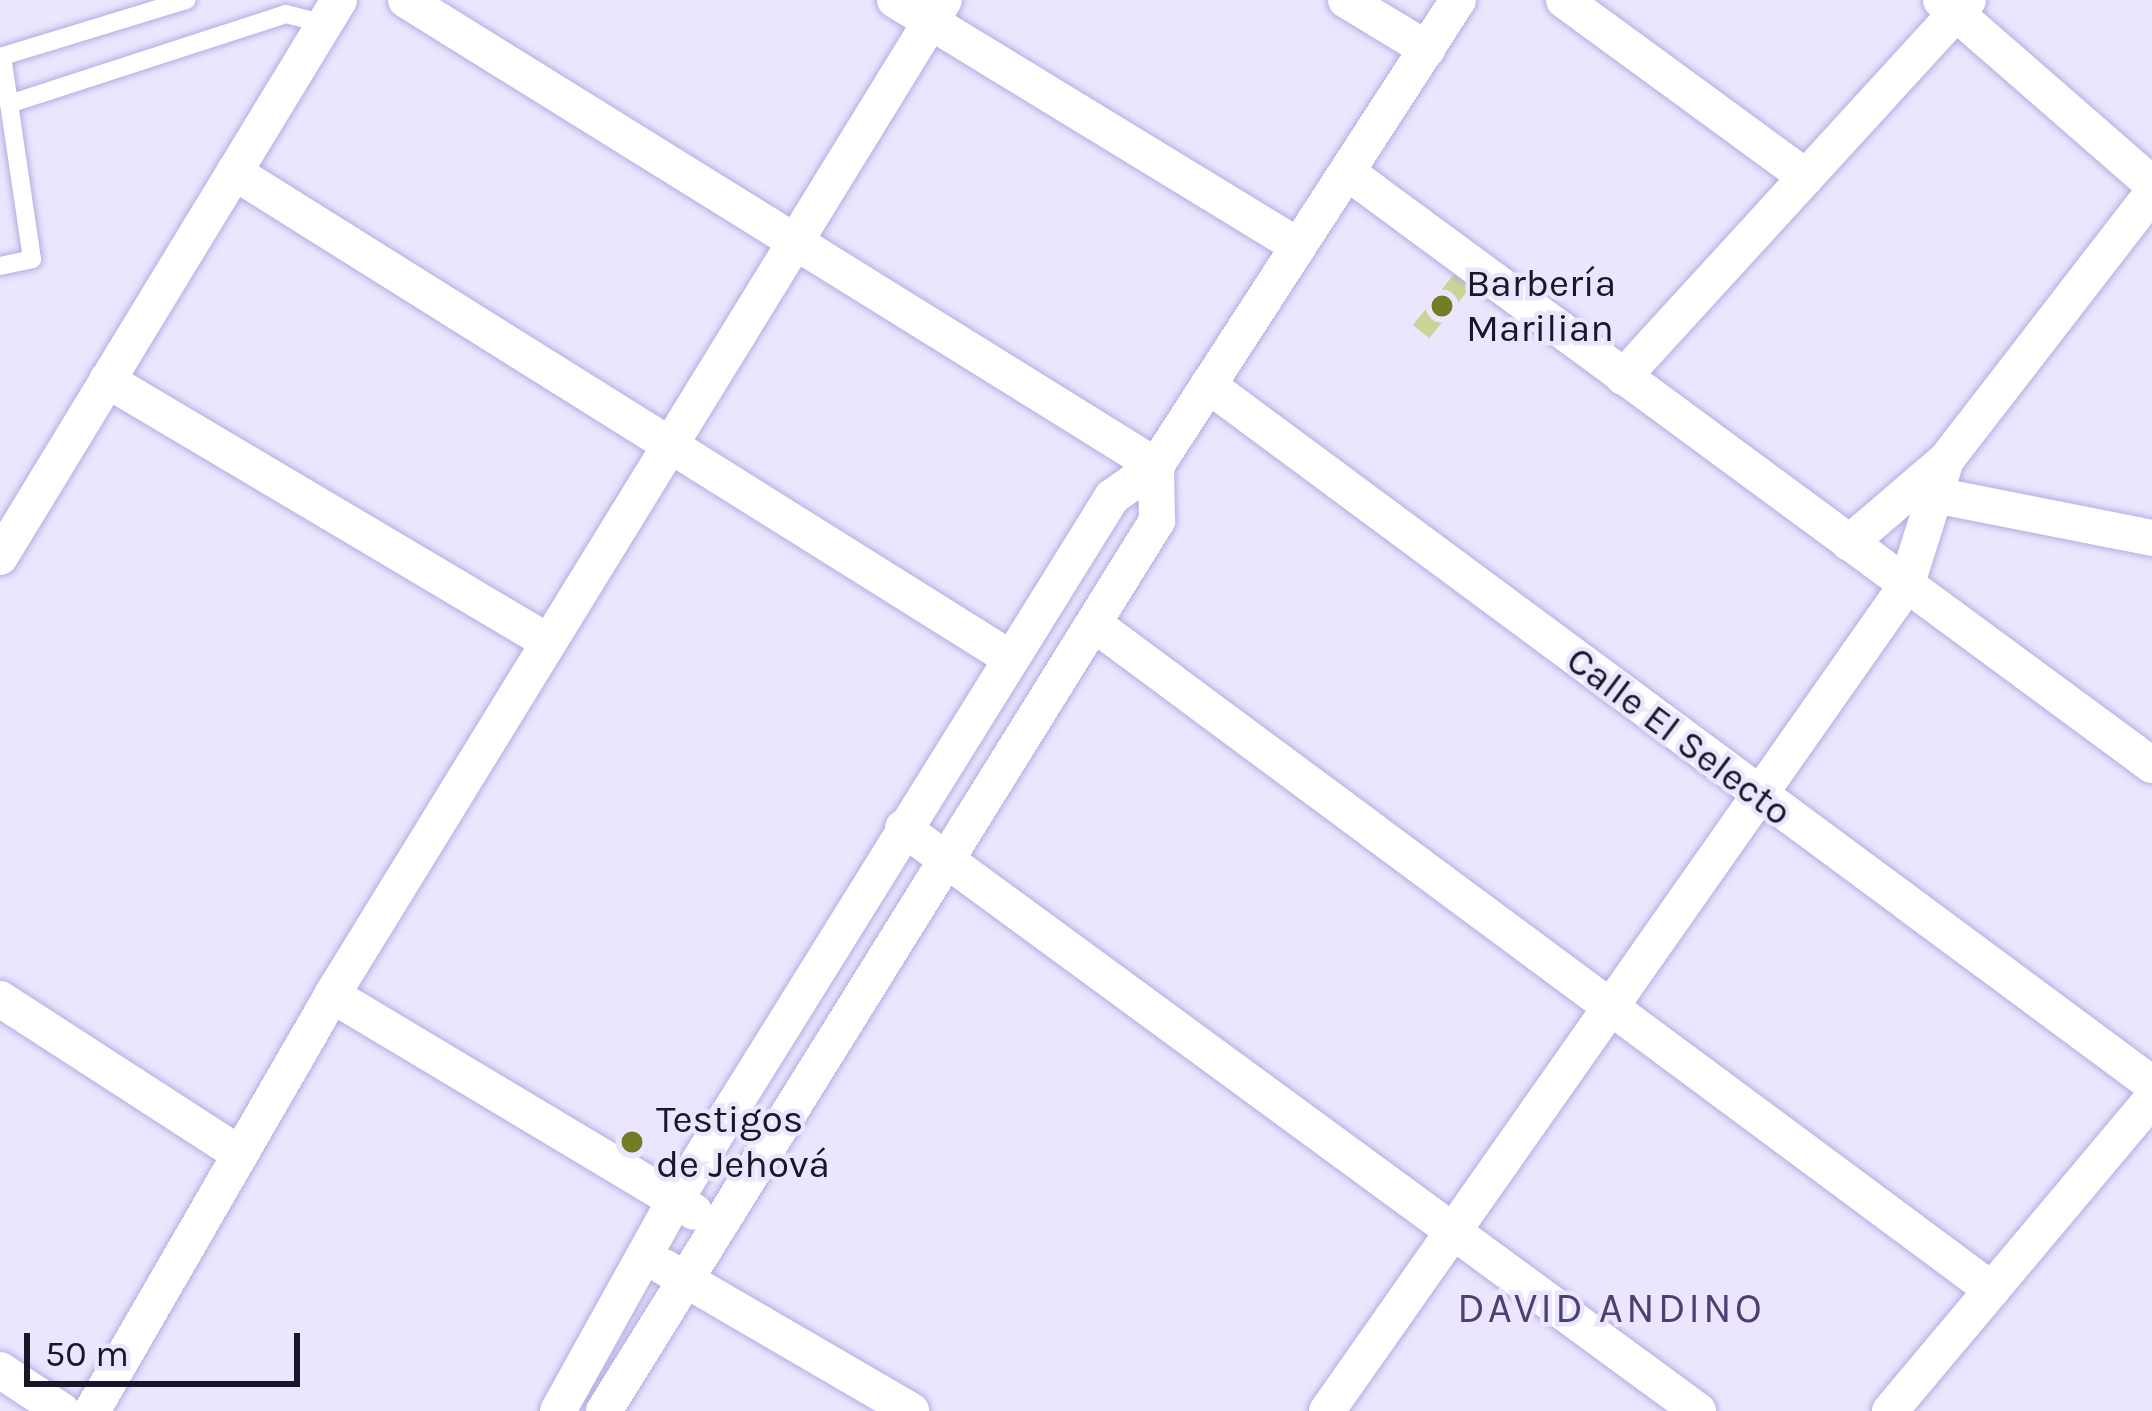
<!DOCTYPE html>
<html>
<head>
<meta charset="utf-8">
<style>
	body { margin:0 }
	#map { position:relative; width:2152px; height:1411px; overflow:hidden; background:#ebe6fe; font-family:Karla,sans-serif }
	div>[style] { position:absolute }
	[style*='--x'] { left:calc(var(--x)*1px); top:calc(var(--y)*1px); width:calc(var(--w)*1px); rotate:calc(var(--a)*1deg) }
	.building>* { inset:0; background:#cad497; transform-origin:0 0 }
	.roads { filter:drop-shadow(0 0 3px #b8abe3) drop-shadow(0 0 3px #b8abe3) }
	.service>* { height:18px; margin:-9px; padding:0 9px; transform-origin:9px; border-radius:9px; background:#fff }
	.minor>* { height:36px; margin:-18px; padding:0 18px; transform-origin:18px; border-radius:18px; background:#fff }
	.dots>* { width:33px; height:33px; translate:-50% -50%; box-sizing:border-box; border:6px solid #ebe6fe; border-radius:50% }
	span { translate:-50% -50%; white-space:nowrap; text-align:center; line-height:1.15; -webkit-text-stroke:9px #ebe6fe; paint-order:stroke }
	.poi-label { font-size:39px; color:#1a1529 }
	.left { translate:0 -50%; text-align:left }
	.street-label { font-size:39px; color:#1a1529 }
	.neighbourhood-label { font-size:42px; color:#4d3f6f; letter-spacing:3px }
	.scale { position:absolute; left:24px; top:1333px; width:276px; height:54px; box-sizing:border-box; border:6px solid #1a1529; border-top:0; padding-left:15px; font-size:36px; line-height:42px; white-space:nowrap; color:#1a1529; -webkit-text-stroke:9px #ebe6fe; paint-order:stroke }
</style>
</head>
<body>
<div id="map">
	<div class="building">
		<i style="left:1455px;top:273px;width:21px;height:67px;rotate:39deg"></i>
	</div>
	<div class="roads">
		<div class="service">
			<i style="--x:0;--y:57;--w:195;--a:-17"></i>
			<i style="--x:9;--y:104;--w:291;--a:-18"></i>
			<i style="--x:286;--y:14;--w:40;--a:14.4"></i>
			<i style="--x:0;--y:266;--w:33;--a:-12"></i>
			<i style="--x:32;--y:259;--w:205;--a:-98.4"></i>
		</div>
		<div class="minor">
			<i style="--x:406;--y:0;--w:883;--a:31.85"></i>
			<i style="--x:895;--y:0;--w:472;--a:31.4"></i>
			<i style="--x:1346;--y:0;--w:95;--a:31.2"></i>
			<i style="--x:1564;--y:0;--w:300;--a:36.2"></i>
			<i style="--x:1941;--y:0;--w:280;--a:41.1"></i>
			<i style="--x:234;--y:172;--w:916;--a:32.06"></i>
			<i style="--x:1347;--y:172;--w:1000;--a:36.38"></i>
			<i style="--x:1623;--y:377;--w:511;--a:-47.54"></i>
			<i style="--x:107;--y:380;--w:512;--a:30.68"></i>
			<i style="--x:1208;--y:385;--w:1175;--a:36.52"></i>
			<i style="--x:1935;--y:495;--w:221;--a:11.2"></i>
			<i style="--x:1849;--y:543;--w:128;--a:-40.6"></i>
			<i style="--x:0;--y:557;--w:652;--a:-58.67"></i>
			<i style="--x:1094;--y:624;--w:1118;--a:36.56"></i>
			<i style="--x:903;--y:828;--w:986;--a:36.25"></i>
			<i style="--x:332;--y:995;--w:422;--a:30.9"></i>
			<i style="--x:0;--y:999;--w:286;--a:32.9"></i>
			<i style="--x:664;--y:1267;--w:286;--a:30.2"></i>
			<i style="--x:0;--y:1370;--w:74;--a:33.5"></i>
			<i style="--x:92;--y:1411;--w:480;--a:-60"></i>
			<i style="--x:332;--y:995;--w:1168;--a:-58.41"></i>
			<i style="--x:558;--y:1411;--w:241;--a:-61"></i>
			<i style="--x:675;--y:1200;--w:828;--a:-58.13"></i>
			<i style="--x:1112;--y:497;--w:54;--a:-35.2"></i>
			<i style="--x:1156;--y:466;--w:555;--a:-57.05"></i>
			<i style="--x:604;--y:1411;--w:1048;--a:-58.15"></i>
			<i style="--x:1157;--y:521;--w:55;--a:-91"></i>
			<i style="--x:1327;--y:1411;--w:1008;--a:-54.94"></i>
			<i style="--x:1906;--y:586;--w:132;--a:-72.4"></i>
			<i style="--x:1946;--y:460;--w:337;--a:-52.3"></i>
			<i style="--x:1890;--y:1411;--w:407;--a:-50"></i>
		</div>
	</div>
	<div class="dots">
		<i style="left:1442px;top:306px;background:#737d28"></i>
		<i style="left:632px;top:1142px;background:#737d28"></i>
	</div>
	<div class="poi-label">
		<span class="left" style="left:1466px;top:306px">Barbería<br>Marilian</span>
		<span class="left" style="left:656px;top:1142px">Testigos<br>de Jehová</span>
	</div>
	<div class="street-label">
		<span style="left:1679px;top:736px;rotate:37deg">Calle El Selecto</span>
	</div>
	<div class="neighbourhood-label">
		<span style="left:1611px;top:1308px">DAVID ANDINO</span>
	</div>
	<div class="scale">50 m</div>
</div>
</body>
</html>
